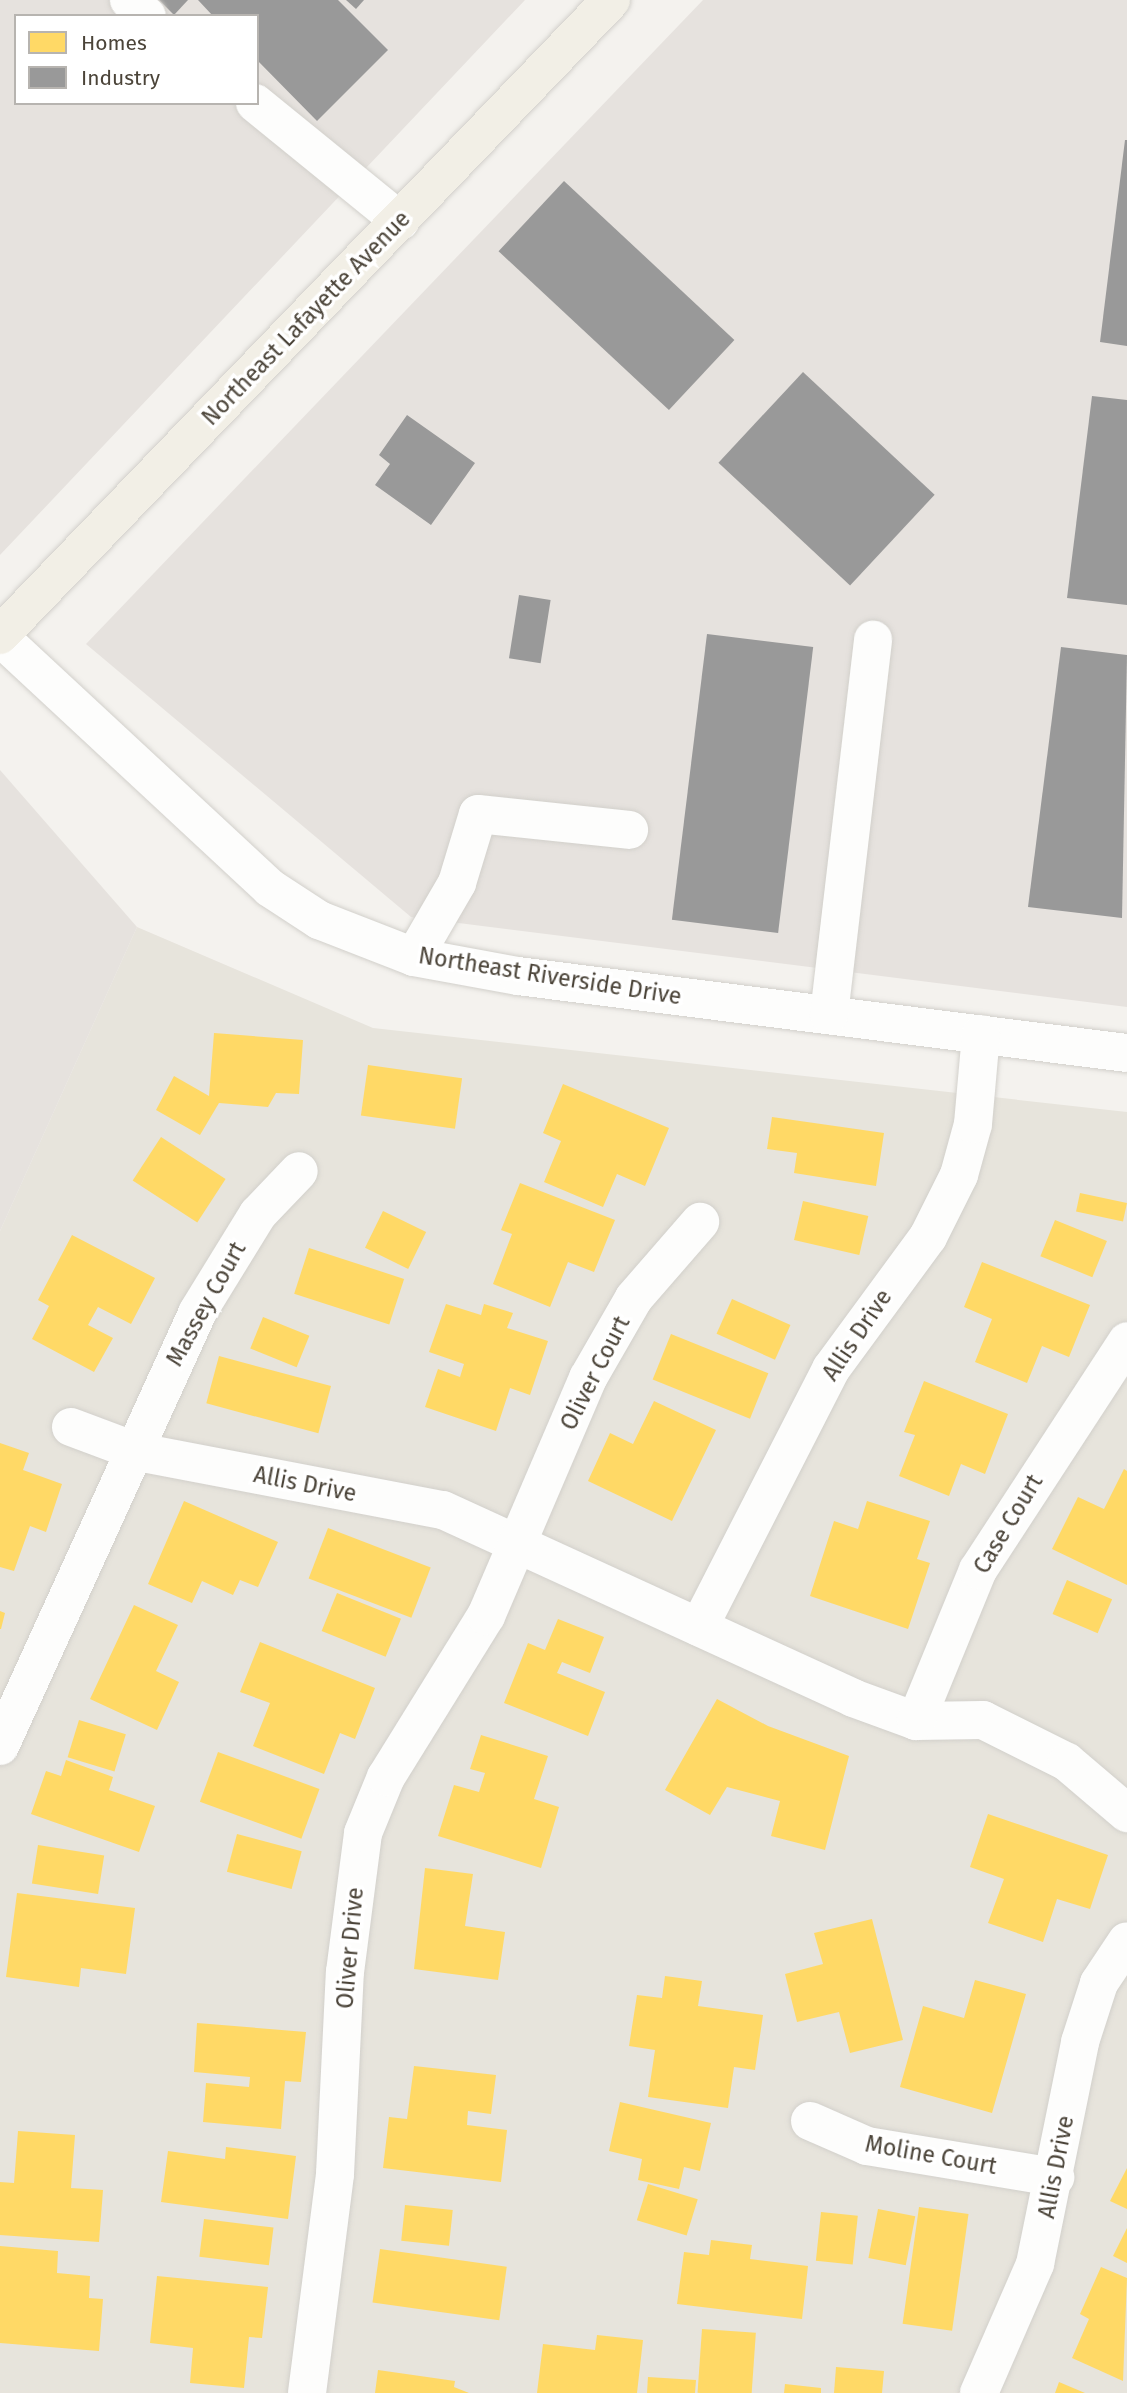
<!DOCTYPE html>
<html>
<head>
<meta charset="utf-8">
<style>
	body { margin:0 }
	#map { position:relative; width:1127px; height:2393px; overflow:hidden; background:#f4f2ee; font-family:"Fira Sans",sans-serif }
	div>[style] { position:absolute }
	[style*='--x'] { left:calc(var(--x)*1px); top:calc(var(--y)*1px); width:calc(var(--w)*1px); rotate:calc(var(--a)*1deg) }
	.residential>* { inset:0; background:#e7e4dc }
	.industrial>* { inset:0; background:#e6e2de }
	.homes>* { inset:0; background:#ffd966; transform-origin:0 0 }
	.industry>* { inset:0; background:#999; transform-origin:0 0 }
	.roads { filter:drop-shadow(0 0 2px #d2d0cb) drop-shadow(0 0 2px #d2d0cb) }
	.minor>* { height:38px; margin:-19px; padding:0 19px; transform-origin:19px; border-radius:19px; background:#fdfdfc }
	.major>* { height:38px; margin:-19px; padding:0 19px; transform-origin:19px; border-radius:19px; background:#f2efe6 }
	span { translate:-50% -50%; white-space:nowrap; text-align:center; line-height:1.15; -webkit-text-stroke:7px #fff; paint-order:stroke }
	.street-label { font-size:23px; color:#4b4439 }
	.legend { position:absolute; left:14px; top:14px; width:245px; height:91px; box-sizing:border-box; background:#fff; border:2px solid #b7b4b0; margin:0; padding:9px 12px; list-style:none; font-size:21px; color:#4b4439 }
	.legend li { display:flex; align-items:center; gap:14px; height:35px }
	.legend b { width:35px; border:2px solid #b7b4b0 }
</style>
</head>
<body>
<div id="map">
	<div class="residential">
		<i style="clip-path:polygon(137px 927px,373px 1028px,1127px 1112px,1127px 2393px,0 2393px,0 1231px)"></i>
	</div>
	<div class="industrial">
		<i style="clip-path:polygon(evenodd,0 0,525px 0,0 555px,0 0,16px 16px,257px 16px,257px 103px,16px 103px,16px 16px)"></i>
		<i style="clip-path:polygon(703px 0,1127px 0,1127px 1007px,411px 917px,86px 644px)"></i>
		<i style="clip-path:polygon(0 770px,137px 927px,0 1231px)"></i>
	</div>
	<div class="homes">
		<i style="clip-path:polygon(214px 1033px,303px 1040px,299px 1094px,276px 1093px,268px 1107px,219px 1103px,200px 1135px,156px 1110px,174px 1076px,209px 1096px)"></i>
		<i style="left:368px;top:1065px;width:95px;height:51px;rotate:8deg"></i>
		<i style="clip-path:polygon(563px 1084px,669px 1128px,645px 1186px,617px 1174px,603px 1207px,544px 1182px,561px 1141px,543px 1133px)"></i>
		<i style="clip-path:polygon(772px 1117px,884px 1133px,876px 1186px,794px 1173px,797px 1153px,767px 1149px)"></i>
		<i style="left:161px;top:1137px;width:77px;height:52px;rotate:33deg"></i>
		<i style="clip-path:polygon(520px 1183px,615px 1220px,594px 1272px,568px 1262px,550px 1307px,493px 1284px,512px 1234px,501px 1230px)"></i>
		<i style="left:1080px;top:1193px;width:48px;height:19px;rotate:12deg"></i>
		<i style="left:803px;top:1201px;width:67px;height:40px;rotate:13deg"></i>
		<i style="left:383px;top:1211px;width:48px;height:41px;rotate:26deg"></i>
		<i style="left:1055px;top:1220px;width:56px;height:39px;rotate:22deg"></i>
		<i style="clip-path:polygon(72px 1235px,155px 1278px,131px 1324px,98px 1307px,88px 1325px,113px 1338px,94px 1372px,32px 1339px,49px 1306px,38px 1300px)"></i>
		<i style="left:309px;top:1248px;width:100px;height:48px;rotate:18deg"></i>
		<i style="clip-path:polygon(982px 1262px,1090px 1305px,1069px 1357px,1042px 1346px,1027px 1383px,975px 1362px,992px 1319px,964px 1307px)"></i>
		<i style="left:732px;top:1299px;width:64px;height:38px;rotate:24deg"></i>
		<i style="clip-path:polygon(446px 1304px,481px 1315px,484px 1304px,513px 1313px,507px 1328px,548px 1341px,530px 1395px,510px 1388px,496px 1431px,425px 1407px,438px 1369px,460px 1377px,464px 1364px,429px 1352px)"></i>
		<i style="left:263px;top:1317px;width:50px;height:34px;rotate:22deg"></i>
		<i style="left:671px;top:1334px;width:105px;height:49px;rotate:22deg"></i>
		<i style="left:219px;top:1356px;width:116px;height:49px;rotate:15deg"></i>
		<i style="clip-path:polygon(924px 1381px,1008px 1414px,985px 1474px,961px 1464px,949px 1496px,899px 1476px,915px 1435px,904px 1432px)"></i>
		<i style="clip-path:polygon(654px 1401px,716px 1430px,672px 1521px,588px 1481px,610px 1433px,633px 1444px)"></i>
		<i style="clip-path:polygon(0 1443px,29px 1453px,23px 1470px,62px 1484px,46px 1532px,30px 1526px,14px 1571px,0 1567px)"></i>
		<i style="clip-path:polygon(1124px 1469px,1127px 1471px,1127px 1585px,1052px 1549px,1078px 1497px,1104px 1509px)"></i>
		<i style="clip-path:polygon(184px 1501px,278px 1542px,258px 1587px,240px 1580px,233px 1595px,202px 1581px,192px 1603px,148px 1584px)"></i>
		<i style="clip-path:polygon(867px 1501px,930px 1521px,917px 1559px,930px 1563px,908px 1629px,810px 1596px,834px 1521px,858px 1529px)"></i>
		<i style="left:328px;top:1528px;width:110px;height:54px;rotate:21deg"></i>
		<i style="left:1067px;top:1580px;width:49px;height:37px;rotate:23deg"></i>
		<i style="left:337px;top:1593px;width:69px;height:41px;rotate:22deg"></i>
		<i style="clip-path:polygon(134px 1605px,178px 1625px,156px 1671px,179px 1682px,157px 1730px,90px 1699px)"></i>
		<i style="clip-path:polygon(0 1611px,5px 1613px,1px 1629px,0 1629px)"></i>
		<i style="clip-path:polygon(558px 1619px,604px 1637px,590px 1673px,562px 1662px,557px 1673px,605px 1692px,588px 1736px,504px 1703px,528px 1643px,545px 1650px)"></i>
		<i style="clip-path:polygon(260px 1642px,375px 1688px,355px 1739px,340px 1733px,324px 1774px,253px 1746px,270px 1703px,240px 1692px)"></i>
		<i style="clip-path:polygon(717px 1699px,768px 1726px,849px 1756px,825px 1850px,771px 1836px,780px 1801px,727px 1787px,710px 1815px,665px 1790px)"></i>
		<i style="left:79px;top:1720px;width:49px;height:39px;rotate:17deg"></i>
		<i style="clip-path:polygon(481px 1735px,548px 1756px,534px 1799px,559px 1807px,541px 1868px,438px 1836px,454px 1785px,479px 1792px,485px 1773px,470px 1769px)"></i>
		<i style="left:218px;top:1752px;width:108px;height:53px;rotate:20deg"></i>
		<i style="clip-path:polygon(66px 1760px,113px 1777px,109px 1790px,155px 1806px,139px 1852px,31px 1814px,46px 1771px,61px 1776px)"></i>
		<i style="clip-path:polygon(988px 1814px,1108px 1855px,1090px 1909px,1057px 1899px,1043px 1942px,988px 1923px,1004px 1879px,970px 1867px)"></i>
		<i style="left:237px;top:1834px;width:67px;height:39px;rotate:15deg"></i>
		<i style="left:38px;top:1845px;width:67px;height:39px;rotate:9deg"></i>
		<i style="clip-path:polygon(425px 1868px,473px 1874px,465px 1926px,505px 1932px,498px 1980px,414px 1969px)"></i>
		<i style="clip-path:polygon(17px 1893px,135px 1908px,126px 1974px,81px 1968px,79px 1987px,6px 1977px)"></i>
		<i style="clip-path:polygon(872px 1919px,903px 2040px,850px 2053px,839px 2012px,797px 2022px,785px 1974px,823px 1964px,814px 1933px)"></i>
		<i style="clip-path:polygon(665px 1976px,702px 1981px,698px 2006px,763px 2015px,755px 2070px,734px 2067px,728px 2108px,648px 2097px,655px 2050px,629px 2046px,637px 1995px,662px 1998px)"></i>
		<i style="clip-path:polygon(975px 1980px,1026px 1994px,992px 2113px,900px 2087px,923px 2006px,964px 2018px)"></i>
		<i style="clip-path:polygon(197px 2023px,306px 2032px,301px 2082px,285px 2081px,281px 2129px,203px 2122px,206px 2083px,249px 2087px,250px 2077px,194px 2072px)"></i>
		<i style="clip-path:polygon(414px 2066px,496px 2075px,491px 2114px,468px 2111px,467px 2125px,507px 2130px,501px 2182px,383px 2168px,389px 2117px,407px 2119px)"></i>
		<i style="clip-path:polygon(620px 2102px,711px 2123px,700px 2171px,684px 2167px,679px 2189px,638px 2180px,642px 2159px,609px 2151px)"></i>
		<i style="clip-path:polygon(18px 2131px,75px 2135px,71px 2188px,103px 2190px,99px 2242px,0 2235px,0 2182px,14px 2183px)"></i>
		<i style="clip-path:polygon(226px 2147px,296px 2156px,288px 2219px,161px 2202px,168px 2151px,225px 2159px)"></i>
		<i style="clip-path:polygon(1127px 2168px,1127px 2209px,1110px 2201px)"></i>
		<i style="left:648px;top:2184px;width:52px;height:38px;rotate:17deg"></i>
		<i style="left:405px;top:2205px;width:48px;height:36px;rotate:6deg"></i>
		<i style="left:919px;top:2207px;width:50px;height:118px;rotate:8deg"></i>
		<i style="left:878px;top:2209px;width:38px;height:50px;rotate:11deg"></i>
		<i style="left:821px;top:2212px;width:37px;height:49px;rotate:6deg"></i>
		<i style="left:204px;top:2219px;width:70px;height:38px;rotate:7deg"></i>
		<i style="clip-path:polygon(1127px 2228px,1127px 2263px,1113px 2256px)"></i>
		<i style="clip-path:polygon(711px 2240px,752px 2245px,750px 2259px,808px 2266px,802px 2319px,677px 2304px,684px 2252px,709px 2255px)"></i>
		<i style="clip-path:polygon(0 2246px,58px 2251px,57px 2273px,90px 2276px,89px 2298px,103px 2299px,99px 2351px,0 2343px)"></i>
		<i style="left:380px;top:2249px;width:128px;height:54px;rotate:8deg"></i>
		<i style="clip-path:polygon(1101px 2267px,1127px 2278px,1123px 2381px,1072px 2358px,1089px 2319px,1080px 2314px)"></i>
		<i style="clip-path:polygon(157px 2276px,268px 2287px,262px 2338px,249px 2337px,244px 2388px,190px 2383px,193px 2348px,150px 2343px)"></i>
		<i style="left:702px;top:2329px;width:54px;height:64px;rotate:4deg"></i>
		<i style="clip-path:polygon(597px 2335px,643px 2340px,637px 2393px,537px 2393px,543px 2344px,595px 2350px)"></i>
		<i style="clip-path:polygon(836px 2367px,884px 2371px,882px 2393px,834px 2393px)"></i>
		<i style="clip-path:polygon(378px 2370px,455px 2381px,454px 2387px,469px 2393px,375px 2393px)"></i>
		<i style="clip-path:polygon(648px 2377px,696px 2380px,695px 2393px,647px 2393px)"></i>
		<i style="clip-path:polygon(1059px 2382px,1085px 2393px,1055px 2393px)"></i>
		<i style="clip-path:polygon(785px 2384px,821px 2388px,821px 2393px,784px 2393px)"></i>
	</div>
	<div class="industry">
		<i style="clip-path:polygon(159px 0,188px 0,174px 15px)"></i>
		<i style="clip-path:polygon(198px 0,338px 0,388px 50px,317px 121px,257px 60px,257px 16px,213px 16px)"></i>
		<i style="clip-path:polygon(346px 0,364px 0,356px 9px)"></i>
		<i style="clip-path:polygon(1125px 140px,1127px 140px,1127px 346px,1100px 342px)"></i>
		<i style="left:564px;top:181px;width:233px;height:96px;rotate:43deg"></i>
		<i style="left:803px;top:372px;width:180px;height:124px;rotate:43deg"></i>
		<i style="clip-path:polygon(1092px 396px,1127px 400px,1127px 605px,1067px 598px)"></i>
		<i style="clip-path:polygon(407px 415px,475px 463px,431px 525px,375px 485px,390px 464px,379px 455px)"></i>
		<i style="left:519px;top:595px;width:32px;height:64px;rotate:9deg"></i>
		<i style="left:707px;top:634px;width:107px;height:288px;rotate:7deg"></i>
		<i style="clip-path:polygon(1061px 647px,1127px 655px,1122px 918px,1028px 907px)"></i>
	</div>
	<div class="roads">
		<div class="minor">
			<i style="--x:129;--y:0;--w:24;--a:42"></i>
			<i style="--x:255;--y:103;--w:187;--a:39.1"></i>
			<i style="--x:0;--y:637;--w:369;--a:42.9"></i>
			<i style="--x:270;--y:888;--w:59;--a:33.1"></i>
			<i style="--x:319;--y:920;--w:102;--a:21.3"></i>
			<i style="--x:414;--y:957;--w:106;--a:10.4"></i>
			<i style="--x:518;--y:976;--w:614;--a:7.21"></i>
			<i style="--x:414;--y:957;--w:86;--a:-59.8"></i>
			<i style="--x:457;--y:883;--w:72;--a:-73.1"></i>
			<i style="--x:478;--y:814;--w:152;--a:6"></i>
			<i style="--x:829;--y:1015;--w:378;--a:-83.3"></i>
			<i style="--x:71;--y:1427;--w:72;--a:20.5"></i>
			<i style="--x:138;--y:1452;--w:310;--a:10.8"></i>
			<i style="--x:443;--y:1510;--w:451;--a:24.6"></i>
			<i style="--x:853;--y:1698;--w:67;--a:20.1"></i>
			<i style="--x:916;--y:1721;--w:67;--a:-0.9"></i>
			<i style="--x:983;--y:1720;--w:94;--a:26.6"></i>
			<i style="--x:1067;--y:1762;--w:79;--a:40.4"></i>
			<i style="--x:699;--y:1627;--w:290;--a:-62.9"></i>
			<i style="--x:831;--y:1369;--w:164;--a:-53.7"></i>
			<i style="--x:928;--y:1237;--w:69;--a:-63.4"></i>
			<i style="--x:959;--y:1175;--w:53;--a:-74.6"></i>
			<i style="--x:973;--y:1124;--w:90;--a:-84.9"></i>
			<i style="--x:916;--y:1721;--w:163;--a:-67.7"></i>
			<i style="--x:978;--y:1570;--w:273;--a:-56.9"></i>
			<i style="--x:0;--y:1746;--w:476;--a:-65.5"></i>
			<i style="--x:197;--y:1313;--w:116;--a:-58.4"></i>
			<i style="--x:258;--y:1214;--w:59;--a:-46.4"></i>
			<i style="--x:810;--y:2121;--w:62;--a:23.7"></i>
			<i style="--x:867;--y:2146;--w:191;--a:9.4"></i>
			<i style="--x:307;--y:2393;--w:221;--a:-82.7"></i>
			<i style="--x:335;--y:2174;--w:202;--a:-87.2"></i>
			<i style="--x:345;--y:1972;--w:140;--a:-82.6"></i>
			<i style="--x:363;--y:1833;--w:61;--a:-67.7"></i>
			<i style="--x:386;--y:1777;--w:190;--a:-58.2"></i>
			<i style="--x:486;--y:1616;--w:259;--a:-66.8"></i>
			<i style="--x:588;--y:1378;--w:92;--a:-60.1"></i>
			<i style="--x:634;--y:1298;--w:101;--a:-49"></i>
			<i style="--x:979;--y:2393;--w:141;--a:-66.5"></i>
			<i style="--x:1035;--y:2264;--w:227;--a:-78.5"></i>
			<i style="--x:1080;--y:2042;--w:62;--a:-72.1"></i>
			<i style="--x:1099;--y:1983;--w:50;--a:-56.3"></i>
		</div>
		<div class="major">
			<i style="--x:0;--y:635;--w:881;--a:-46.1"></i>
		</div>
	</div>
	<div class="street-label">
		<span style="left:306px;top:318px;rotate:-46deg">Northeast Lafayette Avenue</span>
		<span style="left:550px;top:976px;rotate:9deg">Northeast Riverside Drive</span>
		<span style="left:206px;top:1304px;rotate:-61deg">Massey Court</span>
		<span style="left:857px;top:1335px;rotate:-56deg">Allis Drive</span>
		<span style="left:595px;top:1373px;rotate:-63deg">Oliver Court</span>
		<span style="left:305px;top:1484px;rotate:11deg">Allis Drive</span>
		<span style="left:1008px;top:1524px;rotate:-59deg">Case Court</span>
		<span style="left:350px;top:1948px;rotate:-85deg">Oliver Drive</span>
		<span style="left:931px;top:2155px;rotate:10deg">Moline Court</span>
		<span style="left:1056px;top:2167px;rotate:-79deg">Allis Drive</span>
	</div>
	<ul class="legend">
	<li><b style="height:19px;background:#ffd966"></b>Homes</li>
	<li><b style="height:19px;background:#999"></b>Industry</li>
	</ul>
</div>
</body>
</html>
